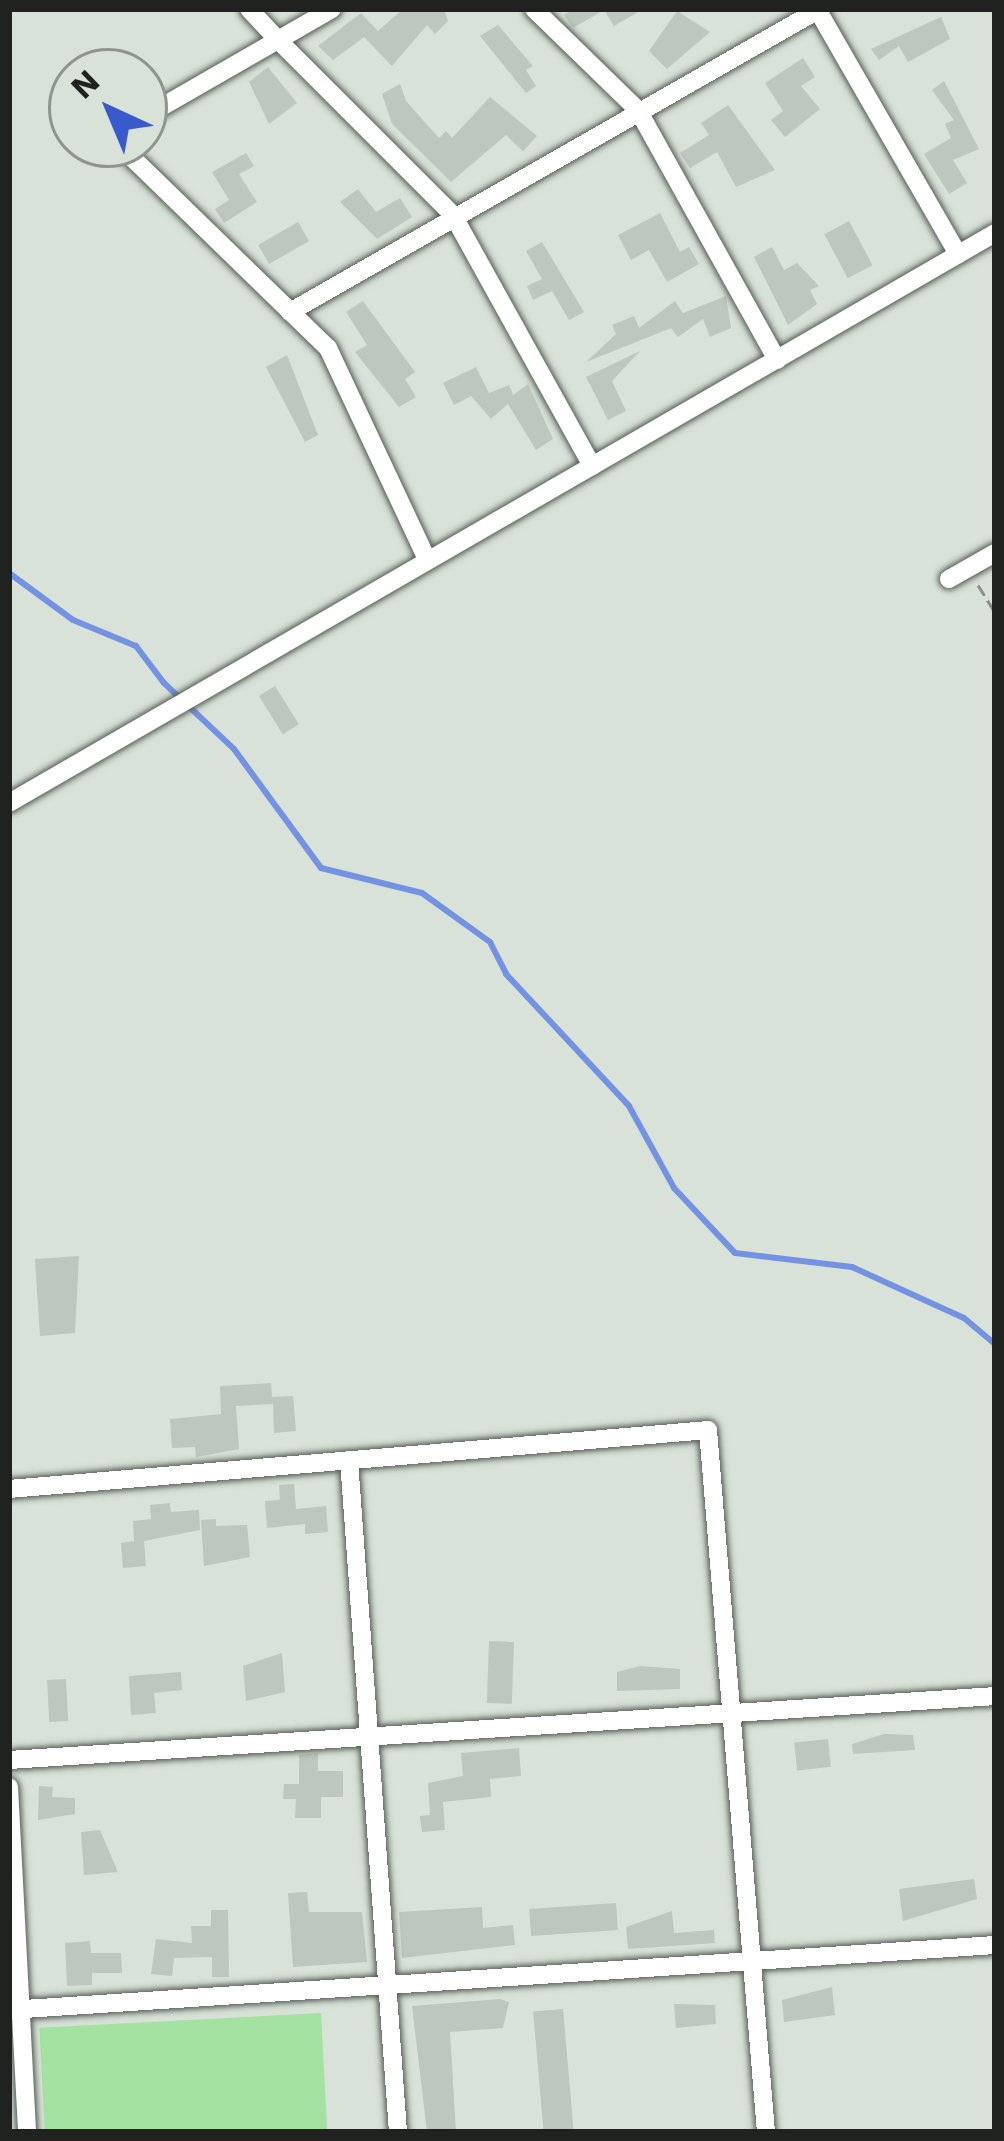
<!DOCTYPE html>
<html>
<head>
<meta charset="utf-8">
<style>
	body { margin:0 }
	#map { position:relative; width:1004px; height:2141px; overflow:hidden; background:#d9e2d8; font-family:"Work Sans",sans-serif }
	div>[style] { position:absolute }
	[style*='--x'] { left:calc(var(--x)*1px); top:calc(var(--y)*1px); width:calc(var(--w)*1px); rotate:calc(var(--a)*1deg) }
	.green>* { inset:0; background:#a3e2a0; transform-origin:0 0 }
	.stream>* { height:6px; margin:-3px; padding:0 3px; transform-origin:3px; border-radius:3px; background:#7492e2 }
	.building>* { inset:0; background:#bdc7bd; transform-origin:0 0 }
	.path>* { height:3px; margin-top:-1.5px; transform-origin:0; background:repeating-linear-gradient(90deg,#8a9089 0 12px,transparent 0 18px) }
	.roads { filter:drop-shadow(0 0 3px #545d54) drop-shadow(0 0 3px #545d54) }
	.minor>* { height:18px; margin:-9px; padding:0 9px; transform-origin:9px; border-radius:9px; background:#fff }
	span { translate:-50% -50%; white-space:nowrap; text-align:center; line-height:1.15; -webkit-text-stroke:9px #d9e2d8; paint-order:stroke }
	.frame { position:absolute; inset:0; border:12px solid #1f221e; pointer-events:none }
	.north { position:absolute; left:48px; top:48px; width:120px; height:120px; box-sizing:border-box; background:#d9e2d8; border:3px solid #8f958e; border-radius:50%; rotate:316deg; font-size:33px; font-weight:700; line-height:48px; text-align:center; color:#1f221e }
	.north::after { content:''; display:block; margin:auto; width:42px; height:54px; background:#395acc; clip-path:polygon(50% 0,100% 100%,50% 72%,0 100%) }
</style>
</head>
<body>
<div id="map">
	<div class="green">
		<i style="left:321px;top:2013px;width:119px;height:282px;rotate:87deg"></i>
	</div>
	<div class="stream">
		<i style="--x:9;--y:573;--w:79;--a:36.3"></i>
		<i style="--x:73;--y:620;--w:68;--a:22.4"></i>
		<i style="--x:136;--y:646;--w:46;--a:52.9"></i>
		<i style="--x:164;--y:683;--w:96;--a:43.3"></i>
		<i style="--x:234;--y:749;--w:147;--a:53.8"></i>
		<i style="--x:321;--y:868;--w:104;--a:13.9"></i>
		<i style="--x:422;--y:893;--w:84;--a:35.8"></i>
		<i style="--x:490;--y:942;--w:36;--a:63"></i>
		<i style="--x:506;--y:974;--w:180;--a:47"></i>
		<i style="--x:629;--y:1106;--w:94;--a:61.2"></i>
		<i style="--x:674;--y:1188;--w:89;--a:46.8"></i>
		<i style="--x:735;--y:1253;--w:118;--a:6.8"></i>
		<i style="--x:852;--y:1267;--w:123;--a:24.5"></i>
		<i style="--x:964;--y:1318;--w:40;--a:40"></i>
	</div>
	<div class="building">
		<i style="clip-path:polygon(403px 9px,444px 9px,448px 21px,435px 34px,427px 25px,392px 66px,364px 37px,333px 60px,318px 46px,361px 13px,378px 31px)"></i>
		<i style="clip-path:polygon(573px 9px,643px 9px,614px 26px,604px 10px,573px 28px,564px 15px)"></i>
		<i style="clip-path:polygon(677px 11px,710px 32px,667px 69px,649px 51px)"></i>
		<i style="clip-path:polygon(941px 17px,950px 39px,908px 62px,899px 46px,879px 60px,871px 49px)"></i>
		<i style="clip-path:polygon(498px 25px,533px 66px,526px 70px,536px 86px,526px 93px,480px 36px)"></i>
		<i style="clip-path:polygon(803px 58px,815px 77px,801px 86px,820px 109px,785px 137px,771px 120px,783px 111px,765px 83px)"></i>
		<i style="clip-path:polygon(268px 67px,297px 103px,269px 124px,249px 82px)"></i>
		<i style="clip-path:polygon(944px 81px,979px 149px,953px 160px,967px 183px,949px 194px,924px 154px,951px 138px,945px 124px,954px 120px,932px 90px)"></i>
		<i style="clip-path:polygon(400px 84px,406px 101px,439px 138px,446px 131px,452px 138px,490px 97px,537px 136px,523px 151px,506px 135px,451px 182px,392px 124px,382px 94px)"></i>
		<i style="clip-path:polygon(728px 105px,775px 170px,736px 187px,717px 152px,690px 168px,680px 153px,709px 135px,701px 123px)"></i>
		<i style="clip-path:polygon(246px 153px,254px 166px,239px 174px,257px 202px,224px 223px,215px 209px,229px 200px,212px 172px)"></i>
		<i style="clip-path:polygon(358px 189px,376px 212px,400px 198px,412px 217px,377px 239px,340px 202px)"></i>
		<i style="clip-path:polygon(660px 213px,680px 252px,689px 247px,699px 264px,667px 282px,649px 250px,631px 260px,618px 235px)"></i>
		<i style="left:849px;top:221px;width:50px;height:28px;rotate:62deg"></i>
		<i style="left:298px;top:222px;width:22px;height:46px;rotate:60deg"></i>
		<i style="clip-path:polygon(542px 242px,584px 312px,569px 320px,552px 291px,533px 300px,527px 286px,542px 279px,526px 251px)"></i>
		<i style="clip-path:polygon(772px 247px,784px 270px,797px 263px,819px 286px,810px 290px,817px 304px,788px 325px,754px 257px)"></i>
		<i style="clip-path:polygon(726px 296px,731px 328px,710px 337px,703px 319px,678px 337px,671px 328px,586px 362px,616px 334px,612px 325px,634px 316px,639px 328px,675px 301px,683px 313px)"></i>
		<i style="clip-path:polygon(363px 301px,415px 372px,405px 379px,416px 397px,399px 407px,355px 352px,367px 345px,346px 312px)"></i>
		<i style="clip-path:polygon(640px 351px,612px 381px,626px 411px,608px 420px,586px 377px)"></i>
		<i style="clip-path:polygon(287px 355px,318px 435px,305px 442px,266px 367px)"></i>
		<i style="clip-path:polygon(476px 367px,489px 393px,509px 385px,513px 395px,528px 384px,553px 439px,536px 450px,508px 404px,491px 419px,471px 396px,454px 405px,443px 383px)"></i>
		<i style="left:275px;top:686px;width:45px;height:19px;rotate:58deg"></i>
		<i style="clip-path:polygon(79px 1256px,75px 1333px,40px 1336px,35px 1259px)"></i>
		<i style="clip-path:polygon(271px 1383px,272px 1397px,293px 1396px,296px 1431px,274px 1433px,273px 1404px,236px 1406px,239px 1449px,196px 1457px,195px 1447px,172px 1448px,170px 1419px,221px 1414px,220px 1386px)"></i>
		<i style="clip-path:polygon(294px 1484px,296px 1509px,326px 1506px,328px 1532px,305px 1534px,305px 1524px,267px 1528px,265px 1501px,280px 1500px,279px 1485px)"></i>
		<i style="clip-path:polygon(170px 1503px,171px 1512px,199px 1510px,200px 1530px,144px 1541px,146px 1566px,123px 1568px,121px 1543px,134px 1541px,133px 1521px,151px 1519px,150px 1505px)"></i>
		<i style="clip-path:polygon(216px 1519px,216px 1526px,247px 1525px,250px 1557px,204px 1566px,201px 1520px)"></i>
		<i style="left:489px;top:1641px;width:25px;height:62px;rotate:2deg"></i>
		<i style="clip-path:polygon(282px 1653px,285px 1692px,246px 1701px,243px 1666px)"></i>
		<i style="clip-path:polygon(640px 1666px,680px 1669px,680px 1689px,617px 1691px,617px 1672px)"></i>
		<i style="clip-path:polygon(181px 1672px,182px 1690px,154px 1693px,156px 1713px,131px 1715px,129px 1676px)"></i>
		<i style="left:66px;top:1679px;width:42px;height:19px;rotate:87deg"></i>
		<i style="clip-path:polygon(884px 1734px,913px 1735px,915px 1750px,853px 1754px,852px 1744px)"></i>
		<i style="left:828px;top:1739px;width:28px;height:34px;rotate:84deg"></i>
		<i style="clip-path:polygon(519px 1748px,521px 1776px,490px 1779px,491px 1797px,443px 1802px,445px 1830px,422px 1832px,420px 1816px,430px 1815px,428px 1783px,463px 1776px,461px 1753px)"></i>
		<i style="clip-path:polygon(318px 1753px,318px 1771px,343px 1771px,343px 1797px,321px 1797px,321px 1818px,295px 1818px,296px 1799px,283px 1799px,284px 1784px,299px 1784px,299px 1755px)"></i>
		<i style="clip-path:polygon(39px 1786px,53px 1787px,52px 1797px,75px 1798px,75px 1814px,38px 1820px)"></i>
		<i style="clip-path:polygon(100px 1830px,118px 1872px,84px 1875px,81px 1832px)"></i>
		<i style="clip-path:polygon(974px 1879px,977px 1899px,903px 1921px,899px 1889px)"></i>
		<i style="clip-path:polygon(307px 1892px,309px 1912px,362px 1912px,367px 1962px,293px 1967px,288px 1893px)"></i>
		<i style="left:616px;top:1903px;width:27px;height:87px;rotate:86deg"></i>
		<i style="clip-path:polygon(482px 1907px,483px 1928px,513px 1925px,515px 1945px,402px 1958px,399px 1912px)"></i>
		<i style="clip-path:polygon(211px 1910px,228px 1910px,229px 1977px,212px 1977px,212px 1957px,174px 1958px,172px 1976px,151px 1974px,156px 1939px,192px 1943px,191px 1926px,211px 1926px)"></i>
		<i style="clip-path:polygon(672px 1911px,674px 1933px,714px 1930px,715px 1943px,628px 1949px,626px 1927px)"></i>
		<i style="clip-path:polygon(90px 1941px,91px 1953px,121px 1953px,122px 1973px,92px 1973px,92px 1985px,67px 1986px,65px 1943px)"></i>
		<i style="clip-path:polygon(832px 1987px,835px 2015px,784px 2022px,782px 2000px)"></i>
		<i style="clip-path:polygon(500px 1999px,509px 2002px,503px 2028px,450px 2032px,456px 2132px,427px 2132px,412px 2006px)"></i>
		<i style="clip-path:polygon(674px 2004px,715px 2005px,716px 2024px,676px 2028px)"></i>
		<i style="left:563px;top:2009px;width:123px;height:30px;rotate:85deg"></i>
	</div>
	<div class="path">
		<i style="--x:978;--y:585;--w:32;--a:58"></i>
	</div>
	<div class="roads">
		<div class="minor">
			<i style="--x:332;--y:9;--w:62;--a:150.1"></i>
			<i style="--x:278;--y:40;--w:247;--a:45"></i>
			<i style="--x:453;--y:215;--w:287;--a:61"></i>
			<i style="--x:534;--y:9;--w:145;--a:44.2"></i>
			<i style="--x:638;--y:110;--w:286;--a:60.9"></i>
			<i style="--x:817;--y:9;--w:283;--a:60.1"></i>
			<i style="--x:144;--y:117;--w:155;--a:-29.9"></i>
			<i style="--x:278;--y:40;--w:42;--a:-133.1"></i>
			<i style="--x:118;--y:144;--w:293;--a:44.2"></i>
			<i style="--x:328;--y:348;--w:233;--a:64.9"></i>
			<i style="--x:290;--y:312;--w:610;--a:-29.76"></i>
			<i style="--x:949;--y:579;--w:53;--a:-29.5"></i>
			<i style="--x:9;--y:803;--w:1139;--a:-30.03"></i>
			<i style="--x:349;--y:1460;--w:674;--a:85.83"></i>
			<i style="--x:9;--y:1489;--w:701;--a:-4.82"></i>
			<i style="--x:708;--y:1430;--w:704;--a:85.28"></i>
			<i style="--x:9;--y:1760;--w:988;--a:-3.71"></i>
			<i style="--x:9;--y:1787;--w:345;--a:87"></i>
			<i style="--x:9;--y:2010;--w:988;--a:-3.77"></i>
		</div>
	</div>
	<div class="frame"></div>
	<div class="north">N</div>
</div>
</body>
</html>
